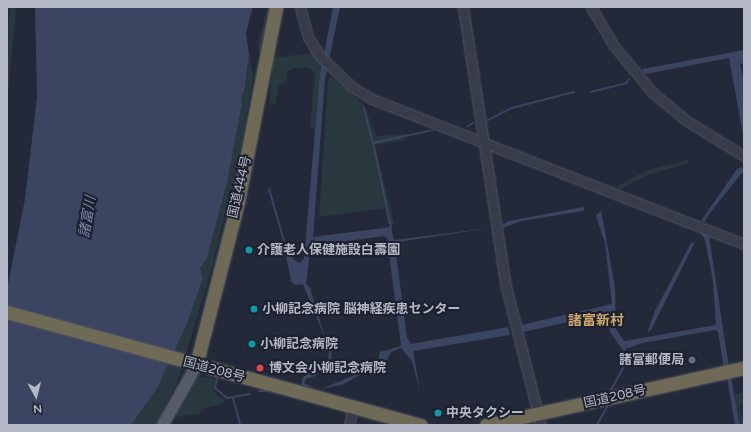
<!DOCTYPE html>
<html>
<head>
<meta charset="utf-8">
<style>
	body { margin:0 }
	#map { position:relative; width:751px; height:432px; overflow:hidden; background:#242939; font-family:"Varela Round","Noto Sans JP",sans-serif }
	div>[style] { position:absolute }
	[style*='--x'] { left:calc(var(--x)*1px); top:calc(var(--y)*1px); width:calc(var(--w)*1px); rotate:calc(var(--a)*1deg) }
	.green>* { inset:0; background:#29383e }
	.water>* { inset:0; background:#3b4461 }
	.pier>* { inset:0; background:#242939 }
	.stream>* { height:2px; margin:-1px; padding:0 1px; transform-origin:1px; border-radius:1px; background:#3b4461 }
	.roads { filter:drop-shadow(0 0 1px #505462) drop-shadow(0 0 1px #505462) }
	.minor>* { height:9px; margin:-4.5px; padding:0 4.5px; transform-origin:4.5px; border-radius:4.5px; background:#383c4a }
	.major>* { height:11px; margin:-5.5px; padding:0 5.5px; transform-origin:5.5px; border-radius:5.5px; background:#565b6a }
	.highway>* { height:13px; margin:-6.5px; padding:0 6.5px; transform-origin:6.5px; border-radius:6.5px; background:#6f6a55 }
	.dots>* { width:11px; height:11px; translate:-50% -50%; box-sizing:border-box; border:2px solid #1d212f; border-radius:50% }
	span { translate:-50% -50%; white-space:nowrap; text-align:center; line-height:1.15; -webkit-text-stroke:4px #1d212f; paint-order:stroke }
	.street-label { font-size:13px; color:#b3b7c6 }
	.poi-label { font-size:13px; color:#b3b7c6; font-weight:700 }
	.left { translate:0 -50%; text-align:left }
	.right { translate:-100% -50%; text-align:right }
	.water-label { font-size:14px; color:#7d88ab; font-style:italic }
	.neighbourhood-label { font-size:14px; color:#cba668; font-weight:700 }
	.frame { position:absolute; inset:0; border:8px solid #b3b7c6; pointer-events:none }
	.north { position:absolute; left:16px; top:376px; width:40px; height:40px; -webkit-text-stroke:3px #1d212f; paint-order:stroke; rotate:173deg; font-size:11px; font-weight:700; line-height:16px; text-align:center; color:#b3b7c6 }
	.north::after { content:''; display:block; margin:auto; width:14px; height:18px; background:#b3b7c6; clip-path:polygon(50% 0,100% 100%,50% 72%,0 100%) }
</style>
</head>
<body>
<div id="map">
	<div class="green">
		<i style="clip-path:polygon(10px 7px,16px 7px,7px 107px,7px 52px)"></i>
		<i style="clip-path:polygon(268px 7px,274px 7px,261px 61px,258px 44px)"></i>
		<i style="clip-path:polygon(246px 33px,253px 77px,239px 159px,209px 278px,177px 383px,156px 425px,122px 425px,191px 266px)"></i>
		<i style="clip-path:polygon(312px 53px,322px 65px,315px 128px,310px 127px,315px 72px,308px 68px,293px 68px,288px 71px,286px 82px,279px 85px,275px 104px,269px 105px,273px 58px)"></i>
		<i style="clip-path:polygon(331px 77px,364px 105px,376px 136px,403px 134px,404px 140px,375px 145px,394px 224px,388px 224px,385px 208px,319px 217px,328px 80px)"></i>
		<i style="clip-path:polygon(688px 160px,689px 163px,647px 175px,620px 189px,617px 186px,648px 170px)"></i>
		<i style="clip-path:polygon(196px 376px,215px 379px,213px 387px,217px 395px,225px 400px,223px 404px,201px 409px,199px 414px,176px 417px,191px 382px)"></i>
		<i style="clip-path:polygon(744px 392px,744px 403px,739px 405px,744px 425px,741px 425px,735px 394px)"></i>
	</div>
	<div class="water">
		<i style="clip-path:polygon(35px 7px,253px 7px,246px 33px,249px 53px,244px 92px,241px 96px,242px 104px,227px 182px,207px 258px,200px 268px,203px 278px,186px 326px,157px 388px,131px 425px,7px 425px,7px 289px,25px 199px,37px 97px)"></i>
		<i style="clip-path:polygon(333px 7px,340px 7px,325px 79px,313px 237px,391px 227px,394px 240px,490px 228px,405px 241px,395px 245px,407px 338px,411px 344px,508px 327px,510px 335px,413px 351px,420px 391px,412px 361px,401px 348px,391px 352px,383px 367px,377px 371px,363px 373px,342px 385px,321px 389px,372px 368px,377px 364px,380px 352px,401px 346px,387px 238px,384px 236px,311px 246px,306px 283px,310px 288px,325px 338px,303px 284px,295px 285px,291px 281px,283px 241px,294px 260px,300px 263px,304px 258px,320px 74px)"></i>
		<i style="clip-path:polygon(744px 50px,744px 63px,740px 64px,744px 84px,744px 140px,729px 58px,645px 74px,642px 69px)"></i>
		<i style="clip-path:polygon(742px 167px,744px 174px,742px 173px,709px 214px,705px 222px,701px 221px,737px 169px)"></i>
		<i style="clip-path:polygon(583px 207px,585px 209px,583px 211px,521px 221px,503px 228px,503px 224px,509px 221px)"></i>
		<i style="clip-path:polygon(601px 210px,615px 287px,616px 329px,624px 341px,716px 325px,713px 281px,705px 240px,700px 232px,709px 236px,729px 368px,724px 369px,718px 332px,715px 330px,643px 343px,626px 349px,622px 349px,610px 332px,609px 319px,604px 314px,523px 332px,521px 325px,612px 304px,605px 243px,596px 216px)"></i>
		<i style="clip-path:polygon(695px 242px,651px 330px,647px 333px,655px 311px,691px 243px)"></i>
		<i style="clip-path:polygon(330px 346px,332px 356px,330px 361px,315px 376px,306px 379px,304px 383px,315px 388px,301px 385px,303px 377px,328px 359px)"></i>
		<i style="clip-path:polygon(731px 377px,740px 425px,735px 425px,727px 378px)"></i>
	</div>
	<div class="pier">
		<i style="clip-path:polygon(253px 7px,255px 7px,248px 33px,249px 53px,246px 33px)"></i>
	</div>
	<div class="stream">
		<i style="--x:591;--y:92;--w:36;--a:-14"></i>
		<i style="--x:626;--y:83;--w:5;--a:-53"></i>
		<i style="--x:364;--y:108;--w:36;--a:76"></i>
		<i style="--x:488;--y:120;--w:27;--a:-27"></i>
		<i style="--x:512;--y:108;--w:64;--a:-14.5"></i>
		<i style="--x:468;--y:126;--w:6;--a:-31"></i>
		<i style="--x:269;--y:189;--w:54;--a:73.9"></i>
		<i style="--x:391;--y:227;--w:86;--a:-102.1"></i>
		<i style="--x:373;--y:143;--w:61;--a:-12.2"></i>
		<i style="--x:217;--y:379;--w:9;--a:103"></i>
		<i style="--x:215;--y:388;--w:16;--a:40"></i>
		<i style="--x:227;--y:398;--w:23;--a:-10"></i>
		<i style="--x:611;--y:390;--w:29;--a:-61"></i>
		<i style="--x:625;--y:365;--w:17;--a:-93"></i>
		<i style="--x:259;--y:391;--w:8;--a:0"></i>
		<i style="--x:233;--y:398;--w:28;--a:75"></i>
		<i style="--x:597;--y:425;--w:23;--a:-61"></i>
	</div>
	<div class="roads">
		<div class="minor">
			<i style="--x:300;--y:7;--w:31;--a:75"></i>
			<i style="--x:308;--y:37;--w:22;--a:58"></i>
			<i style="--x:320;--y:56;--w:45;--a:44.1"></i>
			<i style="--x:352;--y:87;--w:23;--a:31"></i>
			<i style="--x:372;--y:99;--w:399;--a:21.3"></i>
			<i style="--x:463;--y:7;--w:283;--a:81.3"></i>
			<i style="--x:506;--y:287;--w:142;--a:75.8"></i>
			<i style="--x:591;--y:7;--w:45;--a:59.5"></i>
			<i style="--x:614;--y:46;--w:61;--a:50.3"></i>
			<i style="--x:653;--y:93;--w:44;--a:39.5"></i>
			<i style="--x:687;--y:121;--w:67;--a:31.6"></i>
			<i style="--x:349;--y:425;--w:17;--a:-77"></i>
		</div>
		<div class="major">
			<i style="--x:162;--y:425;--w:69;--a:-60.5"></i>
		</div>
		<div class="highway">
			<i style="--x:7;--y:312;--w:429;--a:15.3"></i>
			<i style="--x:196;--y:365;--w:169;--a:-75.6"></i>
			<i style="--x:238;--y:201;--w:198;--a:-78.9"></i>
			<i style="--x:486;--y:425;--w:264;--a:-12.5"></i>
		</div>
	</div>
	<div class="dots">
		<i style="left:249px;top:250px;background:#0f9aa8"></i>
		<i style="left:254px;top:309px;background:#0f9aa8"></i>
		<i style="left:252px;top:344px;background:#0f9aa8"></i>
		<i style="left:692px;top:360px;background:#5c6f8a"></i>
		<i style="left:260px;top:368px;background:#e0444e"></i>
		<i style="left:438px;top:413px;background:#0f9aa8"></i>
	</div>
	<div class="street-label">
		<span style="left:240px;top:187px;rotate:-77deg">国道444号</span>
		<span style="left:214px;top:370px;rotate:15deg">国道208号</span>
		<span style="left:615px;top:397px;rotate:-13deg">国道208号</span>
	</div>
	<div class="poi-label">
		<span class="left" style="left:257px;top:250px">介護老人保健施設白壽園</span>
		<span class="left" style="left:262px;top:309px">小柳記念病院 脳神経疾患センター</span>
		<span class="left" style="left:260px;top:344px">小柳記念病院</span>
		<span class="right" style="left:684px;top:360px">諸富郵便局</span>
		<span class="left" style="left:269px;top:368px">博文会小柳記念病院</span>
		<span class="left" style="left:446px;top:413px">中央タクシー</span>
	</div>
	<div class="water-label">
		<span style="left:88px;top:217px;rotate:-81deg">諸富川</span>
	</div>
	<div class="neighbourhood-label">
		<span style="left:596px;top:321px">諸富新村</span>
	</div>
	<div class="frame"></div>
	<div class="north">N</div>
</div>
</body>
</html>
